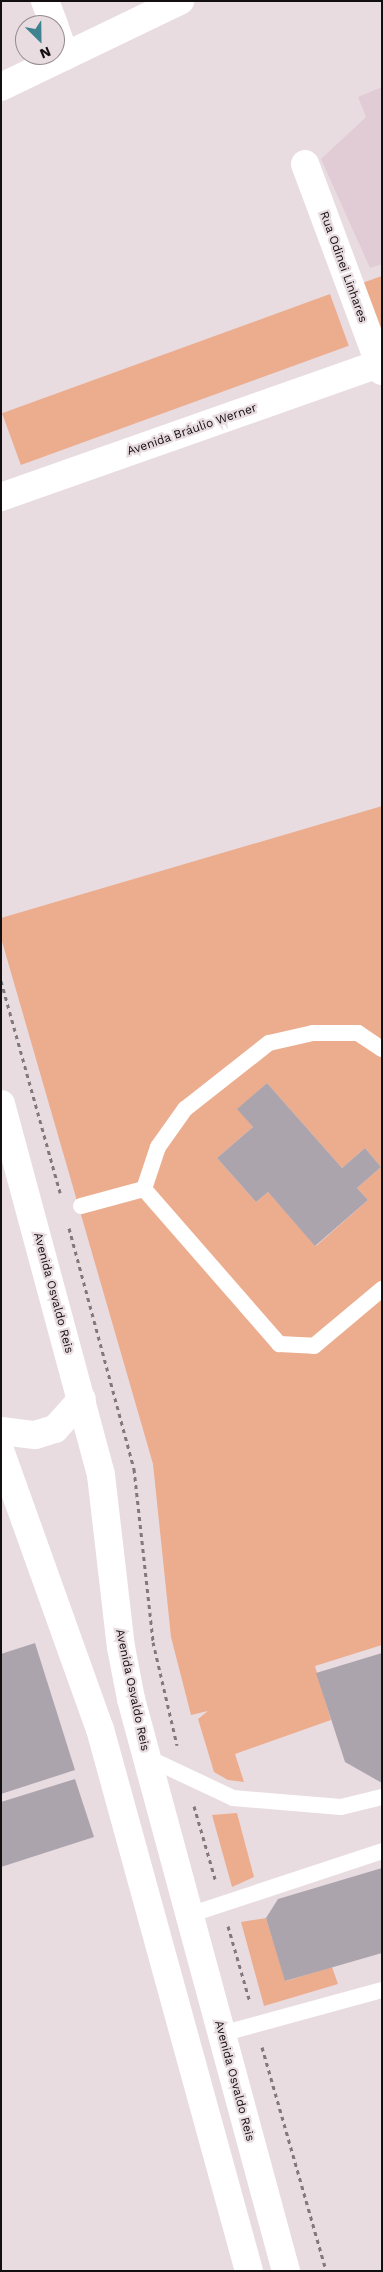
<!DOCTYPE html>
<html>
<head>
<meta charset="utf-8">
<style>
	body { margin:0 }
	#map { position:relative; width:383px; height:2272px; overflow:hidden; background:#e9dce1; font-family:"Work Sans",sans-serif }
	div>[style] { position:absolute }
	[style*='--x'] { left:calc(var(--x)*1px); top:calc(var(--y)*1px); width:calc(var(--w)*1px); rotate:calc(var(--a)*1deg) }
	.built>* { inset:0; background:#e1ccd5 }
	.green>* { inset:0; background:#ecad8e; transform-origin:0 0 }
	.building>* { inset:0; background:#aca4ad }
	.path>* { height:3px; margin-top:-1.5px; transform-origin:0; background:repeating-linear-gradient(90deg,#81787c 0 4px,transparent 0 8px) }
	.service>* { height:16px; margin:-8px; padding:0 8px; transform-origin:8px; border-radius:8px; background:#fff }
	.minor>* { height:28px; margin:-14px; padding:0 14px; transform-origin:14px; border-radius:14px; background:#fff }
	.primary>* { height:28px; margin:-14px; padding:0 14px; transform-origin:14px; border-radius:14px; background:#fff }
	span { translate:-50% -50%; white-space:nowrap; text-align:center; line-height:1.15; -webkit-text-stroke:4.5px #e9dce1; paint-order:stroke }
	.street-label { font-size:12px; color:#130f11 }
	.frame { position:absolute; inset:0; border:2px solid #130f11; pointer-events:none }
	.north { position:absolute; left:15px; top:15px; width:50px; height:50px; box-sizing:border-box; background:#e9dce1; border:1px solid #938a8e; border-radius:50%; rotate:157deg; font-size:14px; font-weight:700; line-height:20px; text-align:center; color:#130f11 }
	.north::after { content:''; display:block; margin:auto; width:18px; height:22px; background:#3f8391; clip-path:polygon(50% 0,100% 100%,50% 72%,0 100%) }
</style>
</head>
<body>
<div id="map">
	<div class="built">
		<i style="clip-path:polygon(382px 87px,382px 264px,370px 268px,321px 159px,366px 117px,358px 97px)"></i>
	</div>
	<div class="green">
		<i style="clip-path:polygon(382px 276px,382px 334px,362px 283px)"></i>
		<i style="left:330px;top:294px;width:55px;height:349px;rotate:70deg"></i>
		<i style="clip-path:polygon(evenodd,382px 806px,382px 1645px,315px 1666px,331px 1720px,235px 1754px,244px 1782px,228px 1780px,214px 1772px,198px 1719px,208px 1711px,191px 1715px,171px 1637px,153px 1464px,1px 938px,1px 918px,382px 806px,267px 1083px,342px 1168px,365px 1148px,381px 1167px,357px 1188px,368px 1200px,316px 1246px,268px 1192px,256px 1202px,217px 1158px,253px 1127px,238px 1109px,267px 1083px)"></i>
		<i style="clip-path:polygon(237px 1813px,254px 1877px,232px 1887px,212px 1815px)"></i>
		<i style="clip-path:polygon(266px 1918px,286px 1981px,332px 1967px,338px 1984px,264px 2006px,241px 1922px)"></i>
	</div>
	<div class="building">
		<i style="clip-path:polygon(267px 1083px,342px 1168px,365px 1148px,381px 1167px,357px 1188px,368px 1200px,315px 1246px,268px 1192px,256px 1202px,217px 1158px,253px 1127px,237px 1109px)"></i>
		<i style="clip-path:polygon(35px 1643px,75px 1770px,1px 1794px,1px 1654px)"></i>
		<i style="clip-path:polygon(382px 1653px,382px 1783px,345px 1762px,316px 1673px)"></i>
		<i style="clip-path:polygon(75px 1779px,94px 1837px,1px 1867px,1px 1802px)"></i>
		<i style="clip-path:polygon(382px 1868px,382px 1953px,285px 1981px,266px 1918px,278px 1899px)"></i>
	</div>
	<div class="path">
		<i style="--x:1;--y:981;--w:220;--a:74.4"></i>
		<i style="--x:69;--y:1228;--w:250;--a:74.9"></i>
		<i style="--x:134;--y:1469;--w:174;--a:83.7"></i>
		<i style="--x:153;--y:1642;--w:106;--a:76.9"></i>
		<i style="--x:194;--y:1806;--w:79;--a:73.9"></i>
		<i style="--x:228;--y:1926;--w:79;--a:73.9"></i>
		<i style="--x:262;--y:2047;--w:232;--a:74"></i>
	</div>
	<div class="service">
		<i style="--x:144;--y:1189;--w:206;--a:48.9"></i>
		<i style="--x:279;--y:1344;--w:35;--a:3"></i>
		<i style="--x:314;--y:1346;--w:89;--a:-40"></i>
		<i style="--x:144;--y:1189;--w:44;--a:-71.6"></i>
		<i style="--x:158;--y:1147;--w:47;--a:-54.6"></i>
		<i style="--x:185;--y:1109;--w:107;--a:-38.2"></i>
		<i style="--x:269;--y:1043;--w:45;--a:-12.8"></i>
		<i style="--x:313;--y:1033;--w:45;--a:0"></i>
		<i style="--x:358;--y:1033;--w:29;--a:34"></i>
		<i style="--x:81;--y:1206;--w:65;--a:-15.1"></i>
		<i style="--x:146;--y:1757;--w:96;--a:25.2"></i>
		<i style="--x:233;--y:1798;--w:108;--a:4.8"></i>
		<i style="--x:341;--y:1807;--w:42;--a:-13.7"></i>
		<i style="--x:189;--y:1915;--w:203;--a:-18.3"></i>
		<i style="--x:221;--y:2034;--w:167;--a:-15.3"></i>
	</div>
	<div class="minor">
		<i style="--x:45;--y:1;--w:26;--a:69"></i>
		<i style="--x:55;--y:28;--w:30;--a:70"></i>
		<i style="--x:1;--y:87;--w:199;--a:-25.7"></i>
		<i style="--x:305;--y:164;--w:221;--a:69.6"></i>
		<i style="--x:1;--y:497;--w:404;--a:-19.4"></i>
	</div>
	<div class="primary">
		<i style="--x:1;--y:1104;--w:384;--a:74.9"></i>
		<i style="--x:101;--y:1475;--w:173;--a:83.4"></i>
		<i style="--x:121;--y:1647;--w:53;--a:79.1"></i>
		<i style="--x:131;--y:1699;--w:593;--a:74.84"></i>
		<i style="--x:1;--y:1431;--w:34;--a:7"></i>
		<i style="--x:35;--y:1435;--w:21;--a:-17"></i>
		<i style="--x:55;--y:1429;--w:40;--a:-48"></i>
		<i style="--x:1;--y:1453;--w:293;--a:70.3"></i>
		<i style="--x:100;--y:1729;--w:562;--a:74.63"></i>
	</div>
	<div class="street-label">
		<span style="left:343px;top:267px;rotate:70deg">Rua Odinei Linhares</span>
		<span style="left:192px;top:430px;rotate:-19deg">Avenida Bráulio Werner</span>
		<span style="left:53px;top:1293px;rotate:75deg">Avenida Osvaldo Reis</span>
		<span style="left:132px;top:1690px;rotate:78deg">Avenida Osvaldo Reis</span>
		<span style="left:234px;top:2081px;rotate:75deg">Avenida Osvaldo Reis</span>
	</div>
	<div class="frame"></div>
	<div class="north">N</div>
</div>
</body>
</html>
